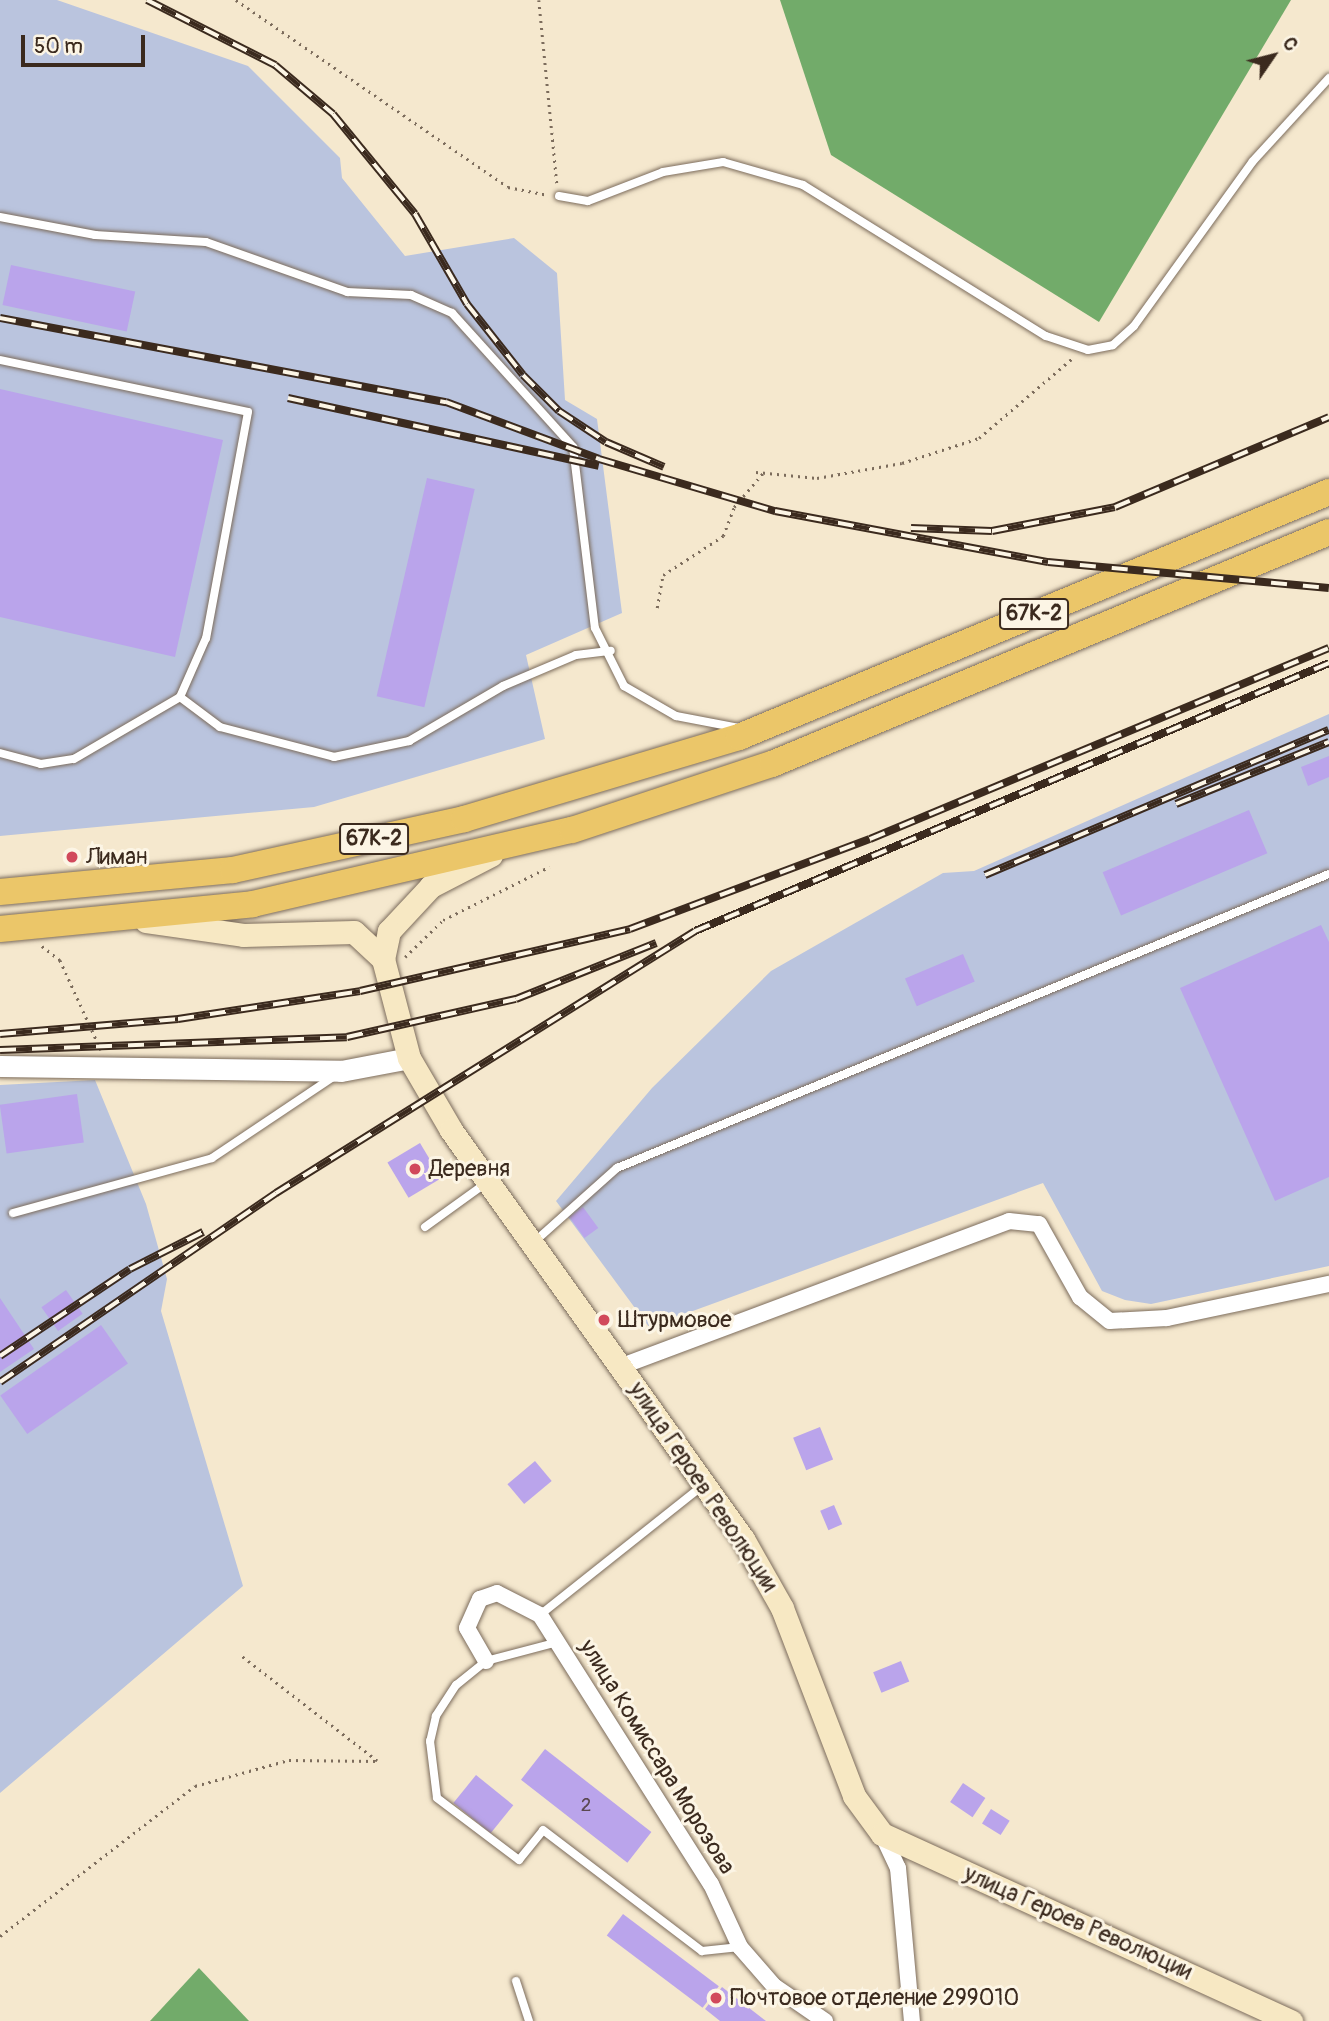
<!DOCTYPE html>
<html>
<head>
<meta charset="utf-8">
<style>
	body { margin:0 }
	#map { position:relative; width:1329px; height:2021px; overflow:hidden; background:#f5e8ce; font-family:Pangolin,sans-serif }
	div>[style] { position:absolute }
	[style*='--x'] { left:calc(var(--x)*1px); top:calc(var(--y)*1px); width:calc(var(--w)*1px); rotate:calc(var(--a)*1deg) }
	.industrial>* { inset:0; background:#bac4de }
	.forest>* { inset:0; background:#72ab6a }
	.building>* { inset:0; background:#baa4eb; transform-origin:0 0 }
	.path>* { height:2.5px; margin-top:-1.25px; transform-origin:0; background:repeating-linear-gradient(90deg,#7c6c5c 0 2px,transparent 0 7px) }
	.roads { filter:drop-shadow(0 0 2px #7c6c5c) drop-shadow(0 0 2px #7c6c5c) }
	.service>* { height:8px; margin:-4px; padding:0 4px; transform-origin:4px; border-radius:4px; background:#fff }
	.minor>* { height:16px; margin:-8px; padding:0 8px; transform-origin:8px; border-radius:8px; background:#fff }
	.tertiary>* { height:21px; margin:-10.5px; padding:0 10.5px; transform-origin:10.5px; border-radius:10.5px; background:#fff }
	.secondary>* { height:23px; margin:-11.5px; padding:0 11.5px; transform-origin:11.5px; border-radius:11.5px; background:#f7e8c3 }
	.trunk>* { height:26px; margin:-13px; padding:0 13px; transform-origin:13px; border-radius:13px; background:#ebc669 }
	.rail>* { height:8px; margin-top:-4px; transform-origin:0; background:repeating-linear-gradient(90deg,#fcf5e5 0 16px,#3b2a1e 0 32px); box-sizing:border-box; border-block:2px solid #3b2a1e }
	.dots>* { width:19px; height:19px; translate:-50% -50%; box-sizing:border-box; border:4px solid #fcf5e5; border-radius:50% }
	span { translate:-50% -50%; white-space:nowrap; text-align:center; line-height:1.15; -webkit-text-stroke:6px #fcf5e5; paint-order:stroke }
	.number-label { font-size:19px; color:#5b4851 }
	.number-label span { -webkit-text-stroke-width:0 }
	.shield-label span { padding:2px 5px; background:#fcf5e5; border:2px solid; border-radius:5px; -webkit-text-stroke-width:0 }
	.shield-label { font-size:21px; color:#3b2a1e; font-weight:700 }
	.poi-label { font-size:23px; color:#3b2a1e }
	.left { translate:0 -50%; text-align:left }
	.street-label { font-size:23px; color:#3b2a1e }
	.north { position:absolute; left:1238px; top:21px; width:70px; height:70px; -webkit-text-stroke:5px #fcf5e5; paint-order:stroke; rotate:55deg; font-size:19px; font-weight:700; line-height:28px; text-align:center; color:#3b2a1e }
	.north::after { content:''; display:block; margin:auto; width:24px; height:32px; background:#3b2a1e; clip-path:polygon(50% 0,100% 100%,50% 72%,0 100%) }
	.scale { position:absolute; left:21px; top:35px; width:124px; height:32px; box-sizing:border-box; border:4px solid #3b2a1e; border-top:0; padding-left:9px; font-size:21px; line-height:24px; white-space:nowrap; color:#3b2a1e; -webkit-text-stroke:5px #fcf5e5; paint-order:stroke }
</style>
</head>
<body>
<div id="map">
	<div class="industrial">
		<i style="clip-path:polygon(0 0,57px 0,248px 66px,340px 158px,342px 178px,405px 256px,514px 238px,557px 273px,565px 400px,597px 419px,622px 613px,526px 655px,545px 739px,314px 807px,0 836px)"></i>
		<i style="clip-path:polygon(1329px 714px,1329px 1266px,1151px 1304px,1125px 1300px,1102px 1291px,1043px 1183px,649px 1327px,556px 1201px,652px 1088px,771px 971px,943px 873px,974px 871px)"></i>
		<i style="clip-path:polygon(95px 1080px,146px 1204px,167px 1279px,161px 1311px,243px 1586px,0 1793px,0 1085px)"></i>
	</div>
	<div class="forest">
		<i style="clip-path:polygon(780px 0,1291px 0,1099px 322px,831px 155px)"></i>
		<i style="clip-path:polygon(199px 1968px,249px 2021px,150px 2021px)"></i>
	</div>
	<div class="building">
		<i style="left:11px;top:265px;width:127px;height:41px;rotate:12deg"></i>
		<i style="clip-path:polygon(0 389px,223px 440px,175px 657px,0 617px)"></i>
		<i style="left:427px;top:478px;width:49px;height:224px;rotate:13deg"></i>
		<i style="clip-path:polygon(1329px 756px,1329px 777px,1308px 786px,1301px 767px)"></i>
		<i style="left:1249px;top:810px;width:47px;height:159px;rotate:67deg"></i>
		<i style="clip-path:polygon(1321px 925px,1329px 942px,1329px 1177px,1275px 1201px,1180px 988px)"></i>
		<i style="left:963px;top:954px;width:30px;height:63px;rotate:67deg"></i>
		<i style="left:77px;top:1094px;width:49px;height:78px;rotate:82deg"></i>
		<i style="left:420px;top:1143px;width:41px;height:38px;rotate:59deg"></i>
		<i style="left:583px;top:1207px;width:26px;height:17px;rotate:54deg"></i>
		<i style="left:66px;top:1290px;width:29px;height:30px;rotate:55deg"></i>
		<i style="clip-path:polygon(0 1298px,34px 1349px,0 1372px)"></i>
		<i style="left:101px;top:1325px;width:47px;height:123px;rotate:55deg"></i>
		<i style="left:820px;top:1427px;width:35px;height:29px;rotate:68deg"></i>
		<i style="left:535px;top:1461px;width:26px;height:36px;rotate:50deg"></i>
		<i style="left:834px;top:1505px;width:21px;height:15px;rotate:67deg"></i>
		<i style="left:901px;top:1661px;width:22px;height:30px;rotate:68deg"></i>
		<i style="left:545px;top:1749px;width:135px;height:39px;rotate:38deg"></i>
		<i style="left:476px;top:1775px;width:48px;height:36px;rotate:39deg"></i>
		<i style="left:963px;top:1783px;width:27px;height:23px;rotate:34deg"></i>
		<i style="left:991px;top:1809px;width:22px;height:17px;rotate:32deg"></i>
		<i style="left:623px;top:1914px;width:120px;height:27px;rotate:37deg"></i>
		<i style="clip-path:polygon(722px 1987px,766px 2021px,720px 2021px,705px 2009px)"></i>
	</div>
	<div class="path">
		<i style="--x:236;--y:0;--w:330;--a:34.5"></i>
		<i style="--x:508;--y:187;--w:41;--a:11.3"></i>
		<i style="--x:539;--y:0;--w:184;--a:84.4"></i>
		<i style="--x:756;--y:472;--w:61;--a:5.6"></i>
		<i style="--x:817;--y:478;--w:86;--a:-10"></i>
		<i style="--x:902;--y:463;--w:81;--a:-18"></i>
		<i style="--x:979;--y:438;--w:125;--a:-40.5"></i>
		<i style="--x:657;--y:608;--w:34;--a:-80"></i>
		<i style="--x:663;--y:575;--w:72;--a:-33"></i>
		<i style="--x:723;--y:536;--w:31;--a:-69"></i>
		<i style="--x:734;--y:507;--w:45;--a:-49.5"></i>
		<i style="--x:42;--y:946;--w:23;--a:38"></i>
		<i style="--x:60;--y:960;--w:99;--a:65.5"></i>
		<i style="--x:405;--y:957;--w:53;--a:-44.2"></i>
		<i style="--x:443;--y:920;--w:119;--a:-26.6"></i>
		<i style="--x:0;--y:1936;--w:246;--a:-37.6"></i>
		<i style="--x:195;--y:1786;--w:98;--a:-15.5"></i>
		<i style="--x:289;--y:1760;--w:88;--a:0.7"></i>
		<i style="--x:377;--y:1761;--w:172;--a:-142.3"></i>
	</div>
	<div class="roads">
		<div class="service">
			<i style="--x:559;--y:196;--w:29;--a:10"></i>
			<i style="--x:588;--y:201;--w:80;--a:-21.1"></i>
			<i style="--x:663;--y:172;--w:61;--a:-9.5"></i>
			<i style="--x:723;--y:162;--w:83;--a:16"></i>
			<i style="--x:803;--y:185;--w:286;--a:31.9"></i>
			<i style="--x:1046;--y:336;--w:44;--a:18.4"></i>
			<i style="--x:1088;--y:350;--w:25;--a:-11"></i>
			<i style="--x:1113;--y:345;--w:28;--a:-42"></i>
			<i style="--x:1134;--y:326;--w:203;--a:-54.2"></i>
			<i style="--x:1253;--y:161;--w:113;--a:-47.5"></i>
			<i style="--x:0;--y:217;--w:97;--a:10.7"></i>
			<i style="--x:95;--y:235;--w:111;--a:3.6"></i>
			<i style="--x:206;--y:242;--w:150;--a:19.5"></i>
			<i style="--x:347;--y:292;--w:64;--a:2.7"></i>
			<i style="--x:411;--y:295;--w:45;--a:23.7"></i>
			<i style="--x:452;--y:313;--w:181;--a:47.9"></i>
			<i style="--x:573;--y:447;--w:182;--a:83.1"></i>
			<i style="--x:595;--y:628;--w:65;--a:63.4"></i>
			<i style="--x:624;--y:686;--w:60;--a:30"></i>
			<i style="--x:676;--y:716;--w:64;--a:10.8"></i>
			<i style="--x:0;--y:360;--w:253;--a:11.8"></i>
			<i style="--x:248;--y:412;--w:230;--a:100.5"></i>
			<i style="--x:206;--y:638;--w:64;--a:113.8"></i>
			<i style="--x:180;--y:697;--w:50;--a:36.9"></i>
			<i style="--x:220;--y:727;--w:118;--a:14.7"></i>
			<i style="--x:334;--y:757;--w:77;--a:-12"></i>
			<i style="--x:409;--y:741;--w:109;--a:-30.3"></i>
			<i style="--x:503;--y:686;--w:79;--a:-23"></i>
			<i style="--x:576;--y:655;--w:35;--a:-7"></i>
			<i style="--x:0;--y:753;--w:42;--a:15"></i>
			<i style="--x:41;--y:764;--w:33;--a:-9"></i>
			<i style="--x:74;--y:759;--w:123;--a:-30.3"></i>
			<i style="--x:13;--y:1213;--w:206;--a:-15.4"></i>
			<i style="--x:212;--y:1158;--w:149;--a:-33.8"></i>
			<i style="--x:425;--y:1227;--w:75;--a:-35.8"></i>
			<i style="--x:533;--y:1243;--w:113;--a:-41.8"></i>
			<i style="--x:617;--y:1168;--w:770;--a:-22.44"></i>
			<i style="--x:540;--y:1615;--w:207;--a:-38.5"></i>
			<i style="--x:558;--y:1642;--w:74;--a:165.2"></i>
			<i style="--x:486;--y:1661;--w:38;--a:141"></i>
			<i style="--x:456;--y:1685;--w:37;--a:123"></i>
			<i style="--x:436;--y:1716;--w:26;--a:103"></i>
			<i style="--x:430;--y:1741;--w:57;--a:83"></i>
			<i style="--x:437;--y:1798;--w:103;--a:37.1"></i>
			<i style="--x:519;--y:1860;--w:38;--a:-51"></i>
			<i style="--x:543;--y:1830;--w:200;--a:37.3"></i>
			<i style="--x:702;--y:1951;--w:38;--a:-6"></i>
			<i style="--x:516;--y:1981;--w:42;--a:72"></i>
		</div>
		<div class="minor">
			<i style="--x:622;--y:1366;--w:413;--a:-20.5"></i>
			<i style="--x:1009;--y:1221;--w:30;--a:6"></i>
			<i style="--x:1039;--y:1224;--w:84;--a:60.7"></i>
			<i style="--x:1080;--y:1297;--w:38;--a:39"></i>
			<i style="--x:1110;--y:1321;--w:57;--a:-3"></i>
			<i style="--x:1167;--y:1318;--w:166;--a:-11.9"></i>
			<i style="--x:486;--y:1661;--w:38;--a:-120"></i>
			<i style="--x:467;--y:1628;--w:32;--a:-66"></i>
			<i style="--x:480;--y:1599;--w:18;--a:-19"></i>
			<i style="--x:497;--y:1593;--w:48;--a:27.1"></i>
			<i style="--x:540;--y:1615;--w:319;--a:57.6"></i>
			<i style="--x:711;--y:1884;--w:69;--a:65.3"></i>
			<i style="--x:740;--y:1947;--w:52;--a:48.9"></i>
			<i style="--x:774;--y:1986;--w:62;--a:34.5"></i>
			<i style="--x:882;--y:1834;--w:38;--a:65"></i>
			<i style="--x:898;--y:1868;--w:154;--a:84.8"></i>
		</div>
		<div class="tertiary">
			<i style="--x:0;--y:1066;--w:341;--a:0.8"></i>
			<i style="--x:341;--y:1071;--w:69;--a:-10.8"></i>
		</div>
		<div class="secondary">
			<i style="--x:491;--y:855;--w:68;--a:152.7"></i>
			<i style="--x:431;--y:886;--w:62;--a:133"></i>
			<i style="--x:389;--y:931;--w:29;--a:102"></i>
			<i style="--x:383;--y:959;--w:102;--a:75.3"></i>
			<i style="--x:409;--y:1058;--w:83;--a:59.7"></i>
			<i style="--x:451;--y:1130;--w:503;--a:54.48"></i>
			<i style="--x:743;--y:1539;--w:79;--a:60.5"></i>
			<i style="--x:782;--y:1608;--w:201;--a:69"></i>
			<i style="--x:854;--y:1796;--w:47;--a:53.6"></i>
			<i style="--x:882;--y:1834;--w:450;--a:24.6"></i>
			<i style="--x:146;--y:921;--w:98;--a:8.2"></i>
			<i style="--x:243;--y:935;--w:111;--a:-1.5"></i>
			<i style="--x:354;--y:932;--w:40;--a:43"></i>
		</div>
		<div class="trunk">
			<i style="--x:0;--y:892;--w:234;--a:-5.4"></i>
			<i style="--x:233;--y:870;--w:237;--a:-12.4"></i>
			<i style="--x:464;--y:819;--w:287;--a:-16.6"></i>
			<i style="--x:739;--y:737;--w:639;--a:-22.55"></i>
			<i style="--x:0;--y:929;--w:254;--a:-5.6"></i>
			<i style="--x:253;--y:904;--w:327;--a:-13.1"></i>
			<i style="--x:572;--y:830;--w:211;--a:-18.3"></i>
			<i style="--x:772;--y:764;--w:603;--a:-22.61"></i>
		</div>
	</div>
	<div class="rail">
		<i style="--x:147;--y:0;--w:144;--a:26.9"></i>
		<i style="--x:275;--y:65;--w:76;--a:40.2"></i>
		<i style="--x:333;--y:114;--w:129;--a:50.6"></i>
		<i style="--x:415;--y:214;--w:104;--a:60"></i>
		<i style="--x:467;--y:304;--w:90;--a:51.7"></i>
		<i style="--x:523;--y:375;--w:51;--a:45"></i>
		<i style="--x:559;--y:411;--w:56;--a:33.4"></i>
		<i style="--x:606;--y:442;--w:63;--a:23.3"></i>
		<i style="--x:0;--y:318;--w:454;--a:10.7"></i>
		<i style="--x:446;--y:402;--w:163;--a:20.4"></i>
		<i style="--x:599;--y:459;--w:184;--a:16.5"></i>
		<i style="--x:775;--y:511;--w:278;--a:10.6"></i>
		<i style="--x:1048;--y:562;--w:282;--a:5.3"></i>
		<i style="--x:288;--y:398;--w:318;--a:12.3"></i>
		<i style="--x:911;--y:528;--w:81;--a:2.1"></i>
		<i style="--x:992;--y:531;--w:125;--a:-11"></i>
		<i style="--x:1115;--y:507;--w:232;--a:-22.8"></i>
		<i style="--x:1176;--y:804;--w:165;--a:-22.1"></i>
		<i style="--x:985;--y:875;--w:373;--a:-22.9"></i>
		<i style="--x:0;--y:1034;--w:179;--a:-4.8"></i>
		<i style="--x:178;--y:1019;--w:184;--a:-8.7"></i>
		<i style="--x:360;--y:991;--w:277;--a:-12.9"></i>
		<i style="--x:630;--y:929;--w:256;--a:-20.6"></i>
		<i style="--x:870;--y:839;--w:497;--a:-22.6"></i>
		<i style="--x:0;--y:1050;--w:347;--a:-2.1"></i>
		<i style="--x:347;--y:1037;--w:173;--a:-12.7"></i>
		<i style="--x:516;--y:999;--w:151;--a:-21.8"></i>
		<i style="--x:0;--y:1356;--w:156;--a:-33.8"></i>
		<i style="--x:130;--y:1269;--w:82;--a:-26.9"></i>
		<i style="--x:0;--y:1382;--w:335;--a:-34.4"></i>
		<i style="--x:276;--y:1193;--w:494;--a:-32"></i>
		<i style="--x:695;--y:931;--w:688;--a:-22.91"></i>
	</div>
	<div class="dots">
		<i style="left:72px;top:857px;background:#d1495b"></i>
		<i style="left:415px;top:1169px;background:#d1495b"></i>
		<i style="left:604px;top:1320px;background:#d1495b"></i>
		<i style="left:716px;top:1998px;background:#d1495b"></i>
	</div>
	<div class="number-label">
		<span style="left:586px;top:1806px">2</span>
	</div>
	<div class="shield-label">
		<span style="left:1034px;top:614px">67К-2</span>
		<span style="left:374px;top:839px">67К-2</span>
	</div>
	<div class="poi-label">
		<span class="left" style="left:86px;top:857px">Лиман</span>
		<span class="left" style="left:429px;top:1169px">Деревня</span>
		<span class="left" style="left:618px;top:1320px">Штурмовое</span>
		<span class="left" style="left:730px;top:1998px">Почтовое отделение 299010</span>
	</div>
	<div class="street-label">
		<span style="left:703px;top:1487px;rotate:56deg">улица Героев Революции</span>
		<span style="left:657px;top:1757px;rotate:58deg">улица Комиссара Морозова</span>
		<span style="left:1078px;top:1923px;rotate:24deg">улица Героев Революции</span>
	</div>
	<div class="north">С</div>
	<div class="scale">50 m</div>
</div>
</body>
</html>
